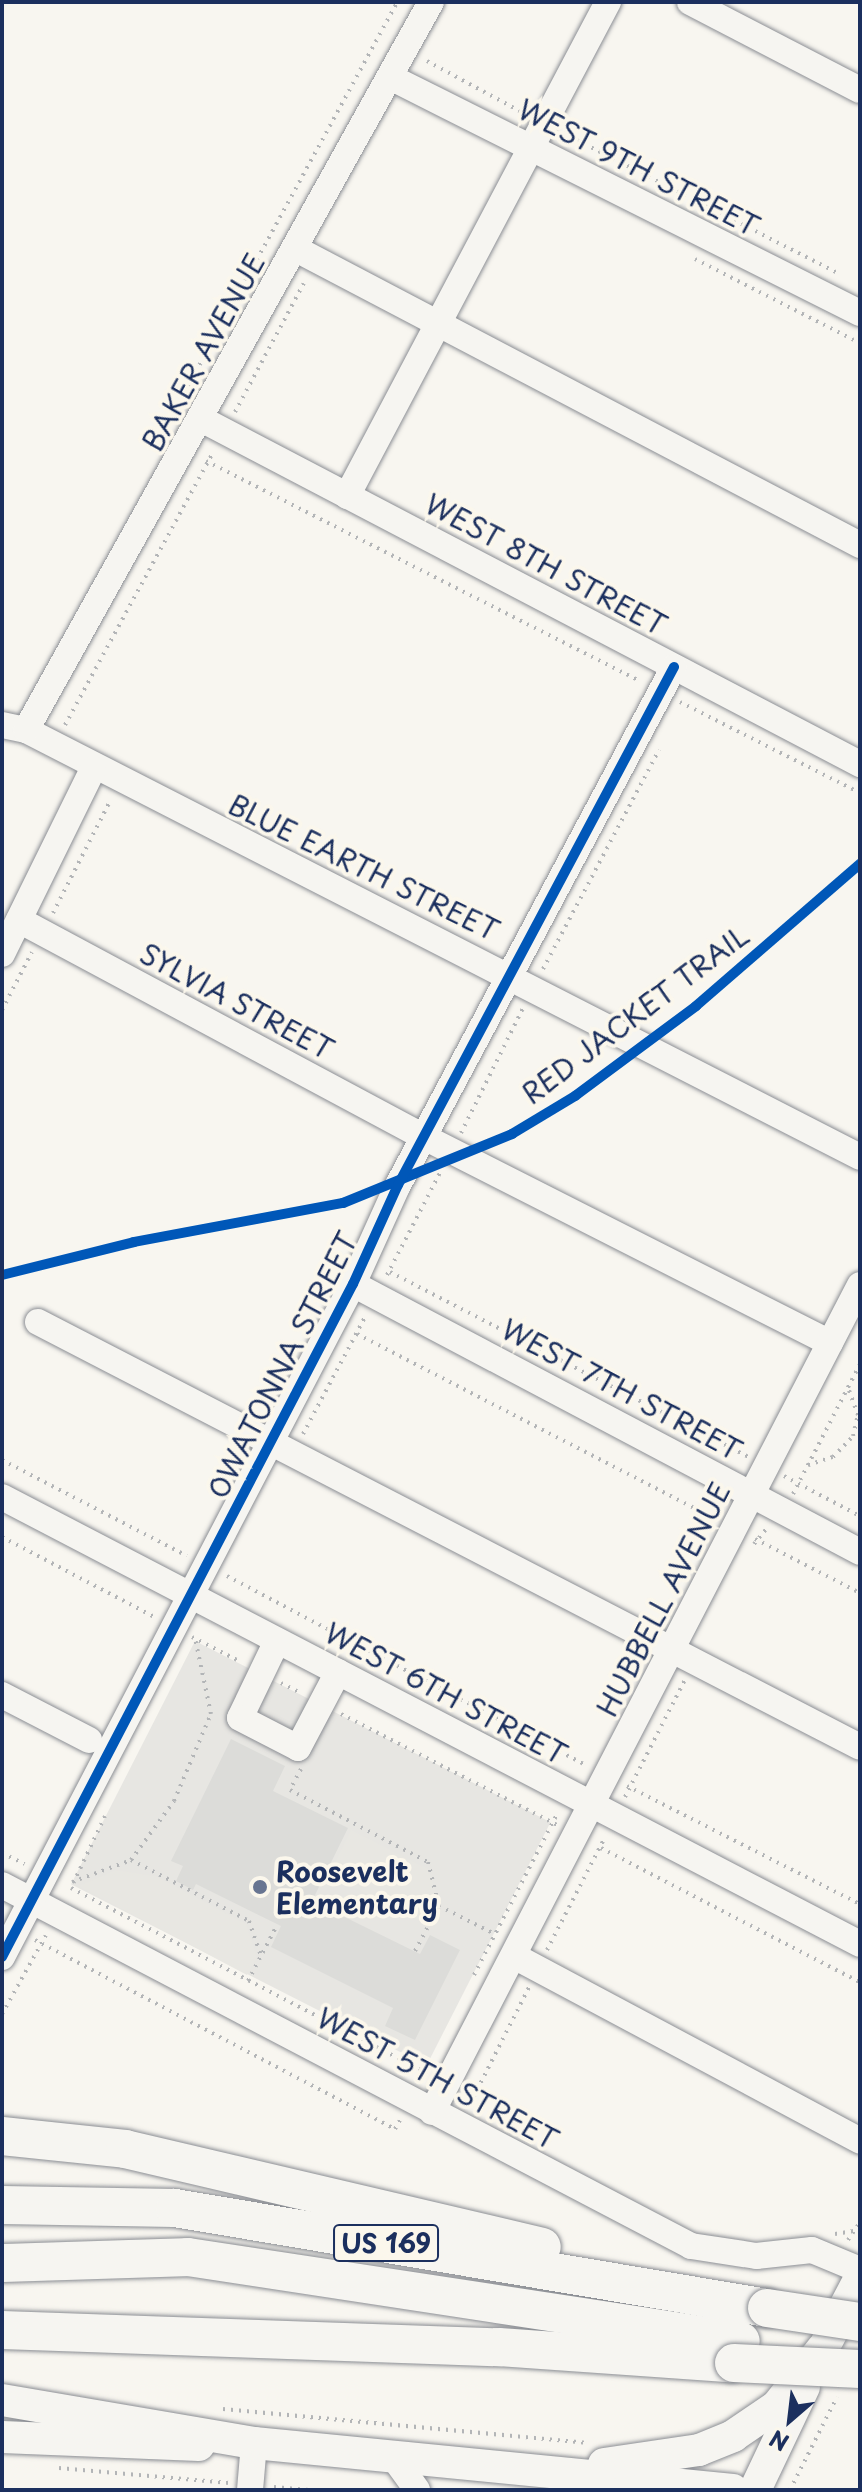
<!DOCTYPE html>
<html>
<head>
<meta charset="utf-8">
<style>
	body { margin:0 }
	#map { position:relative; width:862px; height:2492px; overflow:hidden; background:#f8f6f0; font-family:"Playpen Sans",sans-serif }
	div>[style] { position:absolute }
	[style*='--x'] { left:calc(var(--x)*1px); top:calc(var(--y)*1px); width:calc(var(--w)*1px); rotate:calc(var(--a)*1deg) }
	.built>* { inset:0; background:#e7e6e2; transform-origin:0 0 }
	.green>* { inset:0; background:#e8e7e2 }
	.building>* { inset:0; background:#dcdcd9 }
	.path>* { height:4px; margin-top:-2px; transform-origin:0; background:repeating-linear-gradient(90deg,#b3b5b7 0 2px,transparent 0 8px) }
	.roads { filter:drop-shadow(0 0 2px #8b8e94) drop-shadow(0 0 2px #8b8e94) }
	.minor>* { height:26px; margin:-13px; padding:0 13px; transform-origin:13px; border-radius:13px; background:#f6f5f1 }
	.major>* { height:32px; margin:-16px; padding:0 16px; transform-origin:16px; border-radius:16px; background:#f6f5f1 }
	.highway>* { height:38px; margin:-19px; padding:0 19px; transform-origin:19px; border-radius:19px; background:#f6f5f1 }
	.bridges { filter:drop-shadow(0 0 2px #8b8e94) drop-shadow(0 0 2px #8b8e94) }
	.highway-bridge>* { height:38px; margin:-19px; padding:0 19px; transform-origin:19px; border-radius:19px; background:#f6f5f1 }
	.cycleway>* { height:10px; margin:-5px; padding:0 5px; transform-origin:5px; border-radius:5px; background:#0057b8 }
	.dots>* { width:22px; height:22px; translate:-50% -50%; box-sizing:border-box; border:4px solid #fbf7ec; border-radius:50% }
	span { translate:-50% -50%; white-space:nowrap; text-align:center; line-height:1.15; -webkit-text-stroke:8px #fbf7ec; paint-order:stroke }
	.shield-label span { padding:2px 6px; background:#fbf7ec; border:2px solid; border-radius:6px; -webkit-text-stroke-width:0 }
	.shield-label { font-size:26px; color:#1b2f5e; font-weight:700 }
	.street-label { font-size:28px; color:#1b2f5e }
	.poi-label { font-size:28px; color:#1b2f5e; font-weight:700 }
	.left { translate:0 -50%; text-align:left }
	.frame { position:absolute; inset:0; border:4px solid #1b2f5e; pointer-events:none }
	.north { position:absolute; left:750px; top:2380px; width:80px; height:80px; -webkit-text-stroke:6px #fbf7ec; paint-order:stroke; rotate:208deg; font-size:22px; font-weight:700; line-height:32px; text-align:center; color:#1b2f5e }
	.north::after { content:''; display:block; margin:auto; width:28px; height:36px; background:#1b2f5e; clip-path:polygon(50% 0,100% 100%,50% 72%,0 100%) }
</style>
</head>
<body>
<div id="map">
	<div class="built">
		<i style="left:195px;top:1641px;width:399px;height:273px;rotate:27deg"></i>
	</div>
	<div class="green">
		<i style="clip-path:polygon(351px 1830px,428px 1869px,437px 1895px,424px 1923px,329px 1875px)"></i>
		<i style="clip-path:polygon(116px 1870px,155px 1876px,246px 1924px,257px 1957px,247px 1975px,79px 1886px)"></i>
	</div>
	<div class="building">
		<i style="clip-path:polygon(231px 1739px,285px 1766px,273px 1791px,348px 1828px,312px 1901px,420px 1954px,430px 1935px,460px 1950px,415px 2040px,385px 2026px,393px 2008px,271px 1947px,281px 1926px,196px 1884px,193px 1890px,176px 1881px,183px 1866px,171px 1861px)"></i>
	</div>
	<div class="path">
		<i style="--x:427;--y:61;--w:109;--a:28.4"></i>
		<i style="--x:563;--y:133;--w:311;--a:27"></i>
		<i style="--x:695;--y:259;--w:185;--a:27"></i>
		<i style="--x:188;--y:386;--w:437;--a:-61.4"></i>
		<i style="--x:235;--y:412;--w:146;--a:-61.9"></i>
		<i style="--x:206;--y:461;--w:487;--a:26.9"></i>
		<i style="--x:680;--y:702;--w:202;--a:26.8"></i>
		<i style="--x:65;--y:725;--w:311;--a:-61.5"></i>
		<i style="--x:53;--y:913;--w:126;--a:-63"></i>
		<i style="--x:543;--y:969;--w:248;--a:-62.1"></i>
		<i style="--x:2;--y:1010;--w:65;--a:-62.7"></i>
		<i style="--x:461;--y:1133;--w:140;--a:-63.6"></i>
		<i style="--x:390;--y:1272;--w:403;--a:27.3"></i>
		<i style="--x:387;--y:1275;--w:119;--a:-62.6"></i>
		<i style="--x:325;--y:1282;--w:19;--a:-62"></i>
		<i style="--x:357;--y:1334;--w:404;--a:27.3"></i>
		<i style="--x:303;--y:1434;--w:135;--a:-62.1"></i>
		<i style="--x:2;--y:1460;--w:208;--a:27.4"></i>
		<i style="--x:808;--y:1465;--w:26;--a:-18"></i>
		<i style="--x:833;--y:1457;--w:29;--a:-46"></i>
		<i style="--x:853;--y:1436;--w:22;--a:-77"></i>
		<i style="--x:858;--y:1415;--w:29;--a:-110"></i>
		<i style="--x:784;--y:1476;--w:86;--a:27.8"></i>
		<i style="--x:793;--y:1494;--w:146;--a:-62.7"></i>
		<i style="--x:2;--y:1537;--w:174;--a:27.7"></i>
		<i style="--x:755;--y:1539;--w:118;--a:27.2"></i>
		<i style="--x:754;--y:1544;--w:19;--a:-51"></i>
		<i style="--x:227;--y:1576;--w:407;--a:27.8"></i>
		<i style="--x:192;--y:1637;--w:55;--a:27"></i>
		<i style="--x:281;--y:1683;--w:22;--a:27"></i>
		<i style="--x:341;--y:1714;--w:243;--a:27.2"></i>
		<i style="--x:301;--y:1769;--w:24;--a:118"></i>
		<i style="--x:290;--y:1790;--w:156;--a:27.6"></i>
		<i style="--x:428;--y:1862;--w:45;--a:76"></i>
		<i style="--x:627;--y:1786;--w:261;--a:26.9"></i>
		<i style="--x:625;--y:1797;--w:131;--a:-62.9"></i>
		<i style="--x:105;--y:1816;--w:80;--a:115.3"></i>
		<i style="--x:71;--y:1888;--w:403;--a:27.5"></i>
		<i style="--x:601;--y:1848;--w:292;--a:27.4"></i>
		<i style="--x:2;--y:1853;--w:25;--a:26"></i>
		<i style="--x:131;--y:1860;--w:73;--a:-53.9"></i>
		<i style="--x:174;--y:1801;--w:95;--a:-67"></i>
		<i style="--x:211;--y:1714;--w:78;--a:-101.9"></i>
		<i style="--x:72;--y:1882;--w:63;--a:-20.4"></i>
		<i style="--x:131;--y:1860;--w:133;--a:27.3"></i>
		<i style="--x:249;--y:1921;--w:36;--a:71"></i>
		<i style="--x:35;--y:1940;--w:407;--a:27.7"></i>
		<i style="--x:395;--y:2129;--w:13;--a:-61"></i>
		<i style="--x:547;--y:1950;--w:127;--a:-62.8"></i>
		<i style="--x:415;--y:1951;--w:51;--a:-61.9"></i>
		<i style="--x:439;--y:1906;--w:63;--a:26.6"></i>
		<i style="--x:474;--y:1975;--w:183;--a:-62.7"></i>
		<i style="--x:248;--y:1981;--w:61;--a:-62.6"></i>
		<i style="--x:2;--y:2014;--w:90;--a:-60.9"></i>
		<i style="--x:470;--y:2104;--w:131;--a:-63.2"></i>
		<i style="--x:835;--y:2234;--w:19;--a:-9"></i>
		<i style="--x:848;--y:2240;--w:22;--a:-56"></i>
		<i style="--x:223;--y:2409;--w:367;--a:5.3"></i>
		<i style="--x:59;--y:2468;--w:171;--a:5"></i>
		<i style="--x:274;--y:2487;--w:38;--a:5"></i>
		<i style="--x:790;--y:2490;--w:104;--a:-63.2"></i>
	</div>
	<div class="roads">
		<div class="minor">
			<i style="--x:690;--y:2;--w:191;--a:27.4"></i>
			<i style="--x:390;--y:77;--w:526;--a:26.66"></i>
			<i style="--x:296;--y:249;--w:637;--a:27.69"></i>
			<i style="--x:203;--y:420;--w:742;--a:27.64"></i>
			<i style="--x:347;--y:496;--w:559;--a:-62.15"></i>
			<i style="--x:2;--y:725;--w:25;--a:12"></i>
			<i style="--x:26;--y:730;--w:937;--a:27.11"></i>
			<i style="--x:26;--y:730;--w:833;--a:-60.91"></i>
			<i style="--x:19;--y:920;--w:462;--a:28.2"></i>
			<i style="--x:426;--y:1138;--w:453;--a:26.9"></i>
			<i style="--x:2;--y:954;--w:206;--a:-63.8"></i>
			<i style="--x:353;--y:1284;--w:573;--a:27.86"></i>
			<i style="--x:38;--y:1322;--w:925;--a:27.34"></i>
			<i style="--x:2;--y:1497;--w:967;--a:27.52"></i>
			<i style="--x:277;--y:1641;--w:85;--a:115.7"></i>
			<i style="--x:240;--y:1718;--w:65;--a:27.3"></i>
			<i style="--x:298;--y:1748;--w:86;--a:-62.2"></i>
			<i style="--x:2;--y:1695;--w:98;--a:27.3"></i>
			<i style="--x:2;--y:1885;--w:778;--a:27.65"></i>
			<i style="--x:691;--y:2246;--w:66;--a:8.7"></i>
			<i style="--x:756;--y:2256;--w:56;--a:-6.1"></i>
			<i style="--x:812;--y:2250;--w:52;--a:22.6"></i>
			<i style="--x:514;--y:1956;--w:392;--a:28.1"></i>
			<i style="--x:2;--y:1957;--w:759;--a:-62.46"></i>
			<i style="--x:353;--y:1284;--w:109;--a:-65.6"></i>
			<i style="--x:398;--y:1185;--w:587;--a:-61.95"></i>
			<i style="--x:432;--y:2112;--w:931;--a:-62.64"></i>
			<i style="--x:394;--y:2458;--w:39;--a:54"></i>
			<i style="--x:250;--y:2490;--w:47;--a:-85.1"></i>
		</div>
		<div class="major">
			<i style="--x:828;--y:2339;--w:69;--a:-62.3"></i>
			<i style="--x:2;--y:2400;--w:256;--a:9.7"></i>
			<i style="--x:254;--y:2443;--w:481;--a:5.6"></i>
			<i style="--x:2;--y:2437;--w:197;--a:2.3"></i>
			<i style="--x:604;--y:2464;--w:96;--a:-8.4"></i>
			<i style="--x:699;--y:2450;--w:37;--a:-22"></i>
			<i style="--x:733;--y:2436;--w:53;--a:-34.3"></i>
			<i style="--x:777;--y:2406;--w:74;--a:-51.6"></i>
			<i style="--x:755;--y:2490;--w:114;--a:-64.6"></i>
		</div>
		<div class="highway">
			<i style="--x:2;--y:2136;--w:124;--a:6"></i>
			<i style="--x:125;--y:2149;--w:428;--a:13.2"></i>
			<i style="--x:2;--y:2205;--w:173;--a:1"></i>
			<i style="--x:175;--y:2208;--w:600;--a:9.59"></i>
			<i style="--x:2;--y:2263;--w:186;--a:-1.8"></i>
			<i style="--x:188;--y:2257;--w:559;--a:8.64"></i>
			<i style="--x:2;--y:2330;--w:497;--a:2"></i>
			<i style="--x:499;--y:2347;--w:232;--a:4"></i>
		</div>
	</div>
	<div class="bridges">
		<div class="highway-bridge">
			<i style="--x:767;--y:2308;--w:94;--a:8.6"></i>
			<i style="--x:734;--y:2363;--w:126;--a:2.7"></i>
		</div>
	</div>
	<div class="cycleway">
		<i style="--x:2;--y:1275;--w:136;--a:-14"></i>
		<i style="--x:134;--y:1242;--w:213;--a:-10.6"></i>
		<i style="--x:343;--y:1203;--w:183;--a:-22.2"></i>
		<i style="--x:512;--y:1134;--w:74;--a:-31.1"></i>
		<i style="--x:575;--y:1096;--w:151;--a:-36.6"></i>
		<i style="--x:696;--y:1006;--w:217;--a:-40.9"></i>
		<i style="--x:2;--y:1957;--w:759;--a:-62.46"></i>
		<i style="--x:353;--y:1284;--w:109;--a:-65.6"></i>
		<i style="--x:398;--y:1185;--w:587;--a:-61.95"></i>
	</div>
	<div class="dots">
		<i style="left:260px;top:1887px;background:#687591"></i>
	</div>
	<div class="shield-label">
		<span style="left:386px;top:2243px">US 169</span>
	</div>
	<div class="street-label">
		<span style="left:639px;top:167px;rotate:27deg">WEST 9TH STREET</span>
		<span style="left:203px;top:352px;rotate:-61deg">BAKER AVENUE</span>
		<span style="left:546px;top:564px;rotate:28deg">WEST 8TH STREET</span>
		<span style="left:364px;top:867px;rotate:26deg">BLUE EARTH STREET</span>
		<span style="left:237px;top:1001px;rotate:28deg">SYLVIA STREET</span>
		<span style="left:635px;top:1014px;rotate:-37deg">RED JACKET TRAIL</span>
		<span style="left:282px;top:1365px;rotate:-63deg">OWATONNA STREET</span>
		<span style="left:622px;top:1389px;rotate:28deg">WEST 7TH STREET</span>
		<span style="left:663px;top:1599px;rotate:-63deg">HUBBELL AVENUE</span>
		<span style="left:446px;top:1693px;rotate:28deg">WEST 6TH STREET</span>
		<span style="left:438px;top:2078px;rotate:28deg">WEST 5TH STREET</span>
	</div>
	<div class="poi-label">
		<span class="left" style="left:276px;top:1887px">Roosevelt<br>Elementary</span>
	</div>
	<div class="frame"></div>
	<div class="north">N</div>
</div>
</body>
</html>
